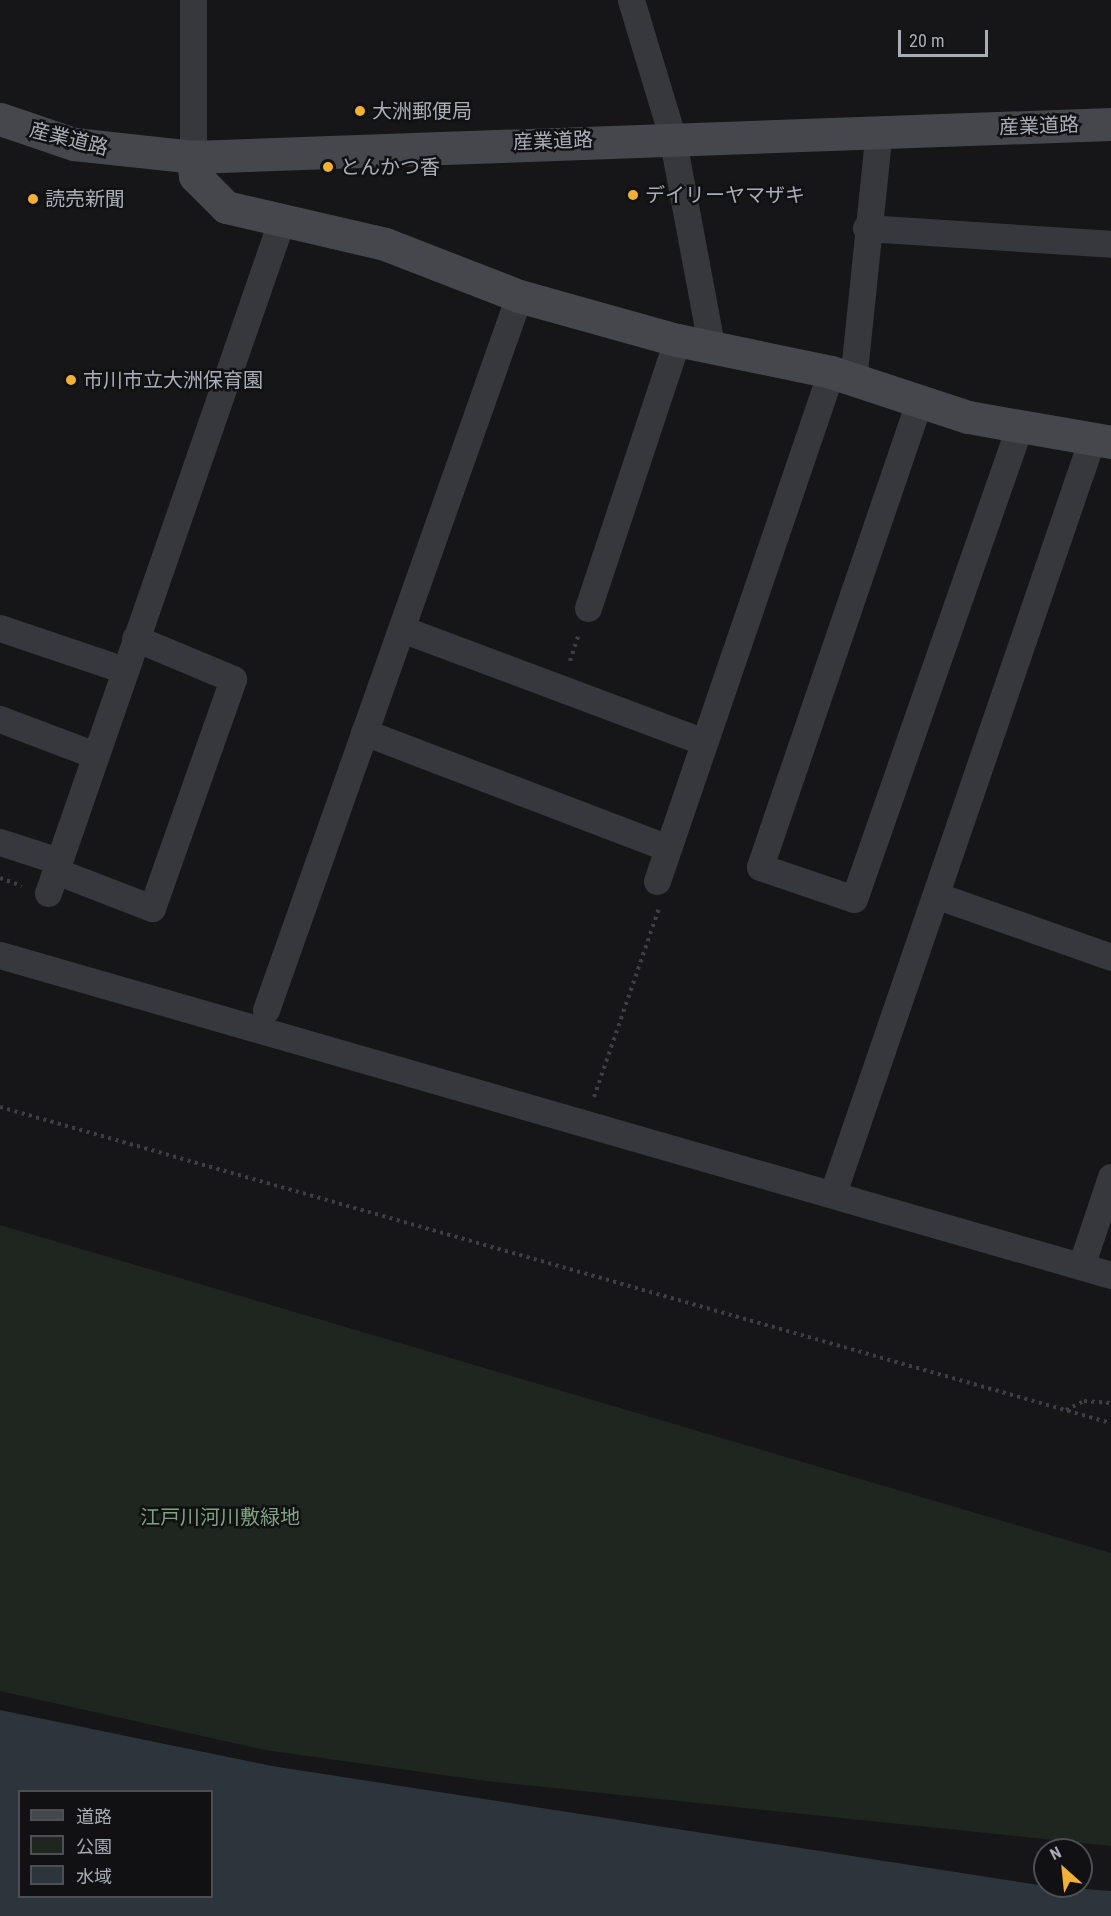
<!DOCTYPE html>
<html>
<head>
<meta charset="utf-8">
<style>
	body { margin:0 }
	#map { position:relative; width:1111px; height:1916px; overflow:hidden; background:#161618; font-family:"Roboto Condensed","Noto Sans JP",sans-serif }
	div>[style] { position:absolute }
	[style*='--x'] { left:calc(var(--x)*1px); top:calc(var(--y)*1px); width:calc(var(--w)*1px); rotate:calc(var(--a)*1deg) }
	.green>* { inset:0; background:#1e261f }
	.water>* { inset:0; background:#2c353c }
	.path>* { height:4px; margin-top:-2px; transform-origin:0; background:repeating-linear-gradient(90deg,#3d3f44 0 3px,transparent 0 7.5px) }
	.street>* { height:27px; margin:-13.5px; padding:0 13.5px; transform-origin:13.5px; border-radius:13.5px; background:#37383d }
	.secondary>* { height:33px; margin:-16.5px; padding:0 16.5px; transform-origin:16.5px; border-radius:16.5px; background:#45474d }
	.dots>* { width:16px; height:16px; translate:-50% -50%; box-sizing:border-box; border:3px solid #111113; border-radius:50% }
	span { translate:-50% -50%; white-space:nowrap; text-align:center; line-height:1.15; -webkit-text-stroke:5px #111113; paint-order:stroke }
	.poi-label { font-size:20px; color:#a8adb8 }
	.left { translate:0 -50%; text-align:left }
	.street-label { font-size:20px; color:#a8adb8 }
	.park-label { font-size:20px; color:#7fa381 }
	.legend { position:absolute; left:18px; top:1790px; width:195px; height:108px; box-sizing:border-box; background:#111113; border:2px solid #4d4f55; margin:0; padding:8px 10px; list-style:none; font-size:18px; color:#a8adb8 }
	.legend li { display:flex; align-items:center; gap:12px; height:30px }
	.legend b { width:30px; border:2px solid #4d4f55 }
	.north { position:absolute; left:1033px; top:1838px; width:60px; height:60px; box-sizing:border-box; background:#111113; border:2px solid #4d4f55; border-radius:50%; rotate:333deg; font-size:16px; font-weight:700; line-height:24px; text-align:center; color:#a8adb8 }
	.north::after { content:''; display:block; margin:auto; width:21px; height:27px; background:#f2b134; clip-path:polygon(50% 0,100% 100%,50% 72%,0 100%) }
	.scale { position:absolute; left:898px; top:30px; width:90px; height:27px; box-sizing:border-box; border:3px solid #a8adb8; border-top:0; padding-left:8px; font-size:18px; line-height:21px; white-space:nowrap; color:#a8adb8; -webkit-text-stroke:4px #111113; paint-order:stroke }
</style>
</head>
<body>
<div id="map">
	<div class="green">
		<i style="clip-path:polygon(0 1225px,1111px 1553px,1111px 1846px,486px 1781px,265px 1750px,0 1691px)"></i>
	</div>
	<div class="water">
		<i style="clip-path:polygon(evenodd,0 1710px,272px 1766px,1045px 1886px,1111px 1891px,1111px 1916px,0 1916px,0 1710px,20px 1792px,212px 1792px,212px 1896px,20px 1896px,20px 1792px)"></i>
	</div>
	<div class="path">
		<i style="--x:570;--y:661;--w:28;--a:-72"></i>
		<i style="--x:0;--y:878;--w:23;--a:20"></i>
		<i style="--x:594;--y:1097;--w:200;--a:-71"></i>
		<i style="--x:0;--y:1107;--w:1155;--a:15.88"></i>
		<i style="--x:1066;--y:1410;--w:20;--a:-27"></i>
		<i style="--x:1084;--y:1401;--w:27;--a:4"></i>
	</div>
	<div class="street">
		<i style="--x:193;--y:0;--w:157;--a:90"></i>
		<i style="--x:631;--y:0;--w:142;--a:73.2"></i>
		<i style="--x:672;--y:136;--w:212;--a:79.4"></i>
		<i style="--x:866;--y:228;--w:246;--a:3.7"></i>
		<i style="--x:853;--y:381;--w:251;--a:-84.1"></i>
		<i style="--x:919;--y:402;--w:491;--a:108.9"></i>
		<i style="--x:760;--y:867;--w:99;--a:18.8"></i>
		<i style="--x:854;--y:899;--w:499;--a:-70.7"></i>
		<i style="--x:588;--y:608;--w:282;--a:-71.6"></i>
		<i style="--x:0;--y:628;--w:131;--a:18.7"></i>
		<i style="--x:402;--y:629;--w:320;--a:20.5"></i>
		<i style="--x:0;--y:719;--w:102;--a:20.8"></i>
		<i style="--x:364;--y:732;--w:325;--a:20.9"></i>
		<i style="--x:0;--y:842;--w:62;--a:17.9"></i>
		<i style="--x:56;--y:871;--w:103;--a:21.1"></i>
		<i style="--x:152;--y:908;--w:243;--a:-70.5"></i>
		<i style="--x:233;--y:679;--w:106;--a:-157.3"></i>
		<i style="--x:657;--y:881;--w:538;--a:-71.13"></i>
		<i style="--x:48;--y:893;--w:713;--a:-70.85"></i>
		<i style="--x:938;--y:896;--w:183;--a:19.4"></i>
		<i style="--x:0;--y:955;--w:1156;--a:16.07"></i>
		<i style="--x:266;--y:1010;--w:757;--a:-70.49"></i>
		<i style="--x:833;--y:1193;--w:797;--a:-71.04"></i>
		<i style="--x:1081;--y:1266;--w:94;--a:-71.4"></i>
	</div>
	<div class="secondary">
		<i style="--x:0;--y:119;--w:78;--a:18.7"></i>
		<i style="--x:74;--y:144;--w:120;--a:6.2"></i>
		<i style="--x:193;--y:157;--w:919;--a:-2.06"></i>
		<i style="--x:193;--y:157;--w:19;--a:84"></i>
		<i style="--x:195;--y:176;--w:44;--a:45"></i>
		<i style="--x:226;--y:207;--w:163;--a:13.1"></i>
		<i style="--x:385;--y:244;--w:144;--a:21.2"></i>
		<i style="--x:519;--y:296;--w:164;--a:15.6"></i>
		<i style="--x:677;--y:340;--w:157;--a:11.7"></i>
		<i style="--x:831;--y:372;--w:144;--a:18.2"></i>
		<i style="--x:968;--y:417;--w:145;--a:9.9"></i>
	</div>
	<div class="dots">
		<i style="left:360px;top:111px;background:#f2b134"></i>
		<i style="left:328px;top:167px;background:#f2b134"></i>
		<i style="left:633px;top:195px;background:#f2b134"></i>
		<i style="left:33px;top:199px;background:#f2b134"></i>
		<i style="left:71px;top:380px;background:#f2b134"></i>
	</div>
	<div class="poi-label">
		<span class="left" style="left:372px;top:111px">大洲郵便局</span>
		<span class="left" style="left:340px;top:167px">とんかつ香</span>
		<span class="left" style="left:645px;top:195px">デイリーヤマザキ</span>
		<span class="left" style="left:45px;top:199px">読売新聞</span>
		<span class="left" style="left:83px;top:380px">市川市立大洲保育園</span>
	</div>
	<div class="street-label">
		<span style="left:1039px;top:126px;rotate:-2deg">産業道路</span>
		<span style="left:69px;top:139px;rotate:14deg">産業道路</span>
		<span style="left:553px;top:141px;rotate:-2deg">産業道路</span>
	</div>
	<div class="park-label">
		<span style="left:220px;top:1517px">江戸川河川敷緑地</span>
	</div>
	<ul class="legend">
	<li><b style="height:8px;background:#45474d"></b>道路</li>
	<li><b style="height:16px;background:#1e261f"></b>公園</li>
	<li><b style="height:16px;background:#2c353c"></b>水域</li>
	</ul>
	<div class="north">N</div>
	<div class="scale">20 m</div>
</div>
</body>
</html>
